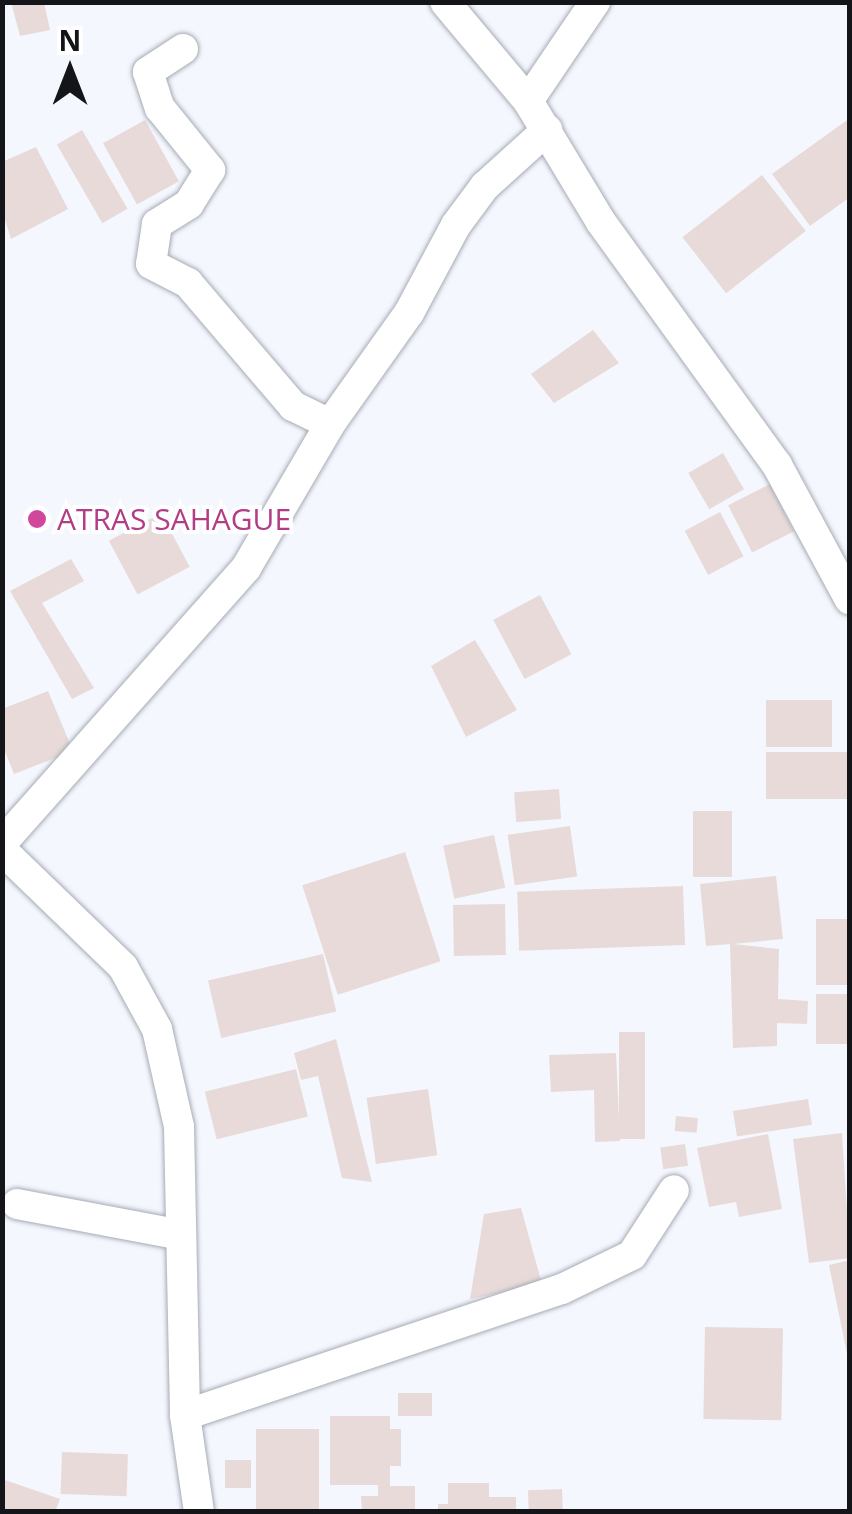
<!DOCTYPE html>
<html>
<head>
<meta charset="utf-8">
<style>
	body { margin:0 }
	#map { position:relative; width:852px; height:1514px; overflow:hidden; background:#f4f7fd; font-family:"Open Sans",sans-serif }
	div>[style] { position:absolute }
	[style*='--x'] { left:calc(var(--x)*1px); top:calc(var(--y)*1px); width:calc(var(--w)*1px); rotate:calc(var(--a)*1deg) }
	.building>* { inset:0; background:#e8dad9; transform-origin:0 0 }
	.roads { filter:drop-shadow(0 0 2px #a6abb5) drop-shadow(0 0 2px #a6abb5) }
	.minor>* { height:30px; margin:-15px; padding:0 15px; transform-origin:15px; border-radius:15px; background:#fff }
	.dots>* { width:28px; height:28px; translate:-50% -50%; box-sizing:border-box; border:5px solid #fff; border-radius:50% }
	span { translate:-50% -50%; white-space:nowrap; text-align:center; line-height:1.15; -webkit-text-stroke:8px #fff; paint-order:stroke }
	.hotel-label { font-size:30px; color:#b23c85 }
	.left { translate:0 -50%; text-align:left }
	.frame { position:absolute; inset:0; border:5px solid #131518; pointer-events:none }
	.north { position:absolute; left:20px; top:20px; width:100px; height:100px; -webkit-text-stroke:8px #fff; paint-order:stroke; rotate:0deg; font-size:28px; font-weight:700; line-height:40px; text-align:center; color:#131518 }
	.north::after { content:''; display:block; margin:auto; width:35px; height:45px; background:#131518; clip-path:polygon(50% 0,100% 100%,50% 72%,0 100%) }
</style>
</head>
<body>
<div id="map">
	<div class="building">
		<i style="clip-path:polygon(11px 2px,44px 2px,50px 30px,20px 36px)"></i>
		<i style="clip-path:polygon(850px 118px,850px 197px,810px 226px,772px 174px)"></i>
		<i style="left:145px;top:120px;width:70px;height:48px;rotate:61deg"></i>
		<i style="left:82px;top:130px;width:91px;height:29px;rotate:60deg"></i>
		<i style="clip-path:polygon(36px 147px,68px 209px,11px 239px,2px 210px,2px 162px)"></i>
		<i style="left:762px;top:175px;width:71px;height:101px;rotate:52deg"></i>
		<i style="clip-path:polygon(593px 330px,619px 363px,554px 403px,531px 374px)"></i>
		<i style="left:723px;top:453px;width:42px;height:40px;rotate:60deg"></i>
		<i style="left:770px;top:484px;width:53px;height:47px;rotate:63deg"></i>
		<i style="left:720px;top:512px;width:50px;height:40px;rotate:62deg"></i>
		<i style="left:161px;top:513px;width:61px;height:59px;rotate:62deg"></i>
		<i style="clip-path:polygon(71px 559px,84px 581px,42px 603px,94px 688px,72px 699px,10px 591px)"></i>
		<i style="left:540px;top:595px;width:67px;height:53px;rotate:62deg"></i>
		<i style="clip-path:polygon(475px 640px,517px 710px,466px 737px,431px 666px)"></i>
		<i style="clip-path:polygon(48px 691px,73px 751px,14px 774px,2px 744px,2px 709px)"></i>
		<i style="left:832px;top:700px;width:47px;height:66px;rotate:90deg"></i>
		<i style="left:850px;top:752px;width:47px;height:84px;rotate:90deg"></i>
		<i style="left:559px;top:789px;width:30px;height:45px;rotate:86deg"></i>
		<i style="left:693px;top:811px;width:39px;height:66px"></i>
		<i style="left:570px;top:826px;width:51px;height:63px;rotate:82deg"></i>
		<i style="left:494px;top:835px;width:54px;height:52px;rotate:78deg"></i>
		<i style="left:405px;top:852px;width:115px;height:108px;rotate:72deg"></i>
		<i style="clip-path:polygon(776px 876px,783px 939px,733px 944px,779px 949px,778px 999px,808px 1001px,807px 1024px,777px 1023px,777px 1046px,733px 1048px,730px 944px,706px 946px,700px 884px)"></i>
		<i style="left:683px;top:886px;width:59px;height:166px;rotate:88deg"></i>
		<i style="left:505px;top:904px;width:51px;height:52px;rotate:89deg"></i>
		<i style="left:850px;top:919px;width:66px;height:34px;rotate:90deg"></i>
		<i style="left:323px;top:954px;width:59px;height:118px;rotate:77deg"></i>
		<i style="left:850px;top:994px;width:50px;height:34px;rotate:90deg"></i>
		<i style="left:619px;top:1032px;width:26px;height:107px"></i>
		<i style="clip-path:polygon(336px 1039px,372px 1182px,342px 1178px,318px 1076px,301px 1080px,294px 1053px)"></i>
		<i style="clip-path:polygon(616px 1053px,620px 1141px,595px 1142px,594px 1090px,551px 1092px,549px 1055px)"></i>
		<i style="left:296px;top:1069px;width:49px;height:94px;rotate:76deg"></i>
		<i style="left:428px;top:1089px;width:67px;height:62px;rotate:82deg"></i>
		<i style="left:808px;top:1099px;width:26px;height:76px;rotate:81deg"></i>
		<i style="left:676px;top:1116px;width:22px;height:15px;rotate:5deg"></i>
		<i style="clip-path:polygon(842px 1133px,850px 1258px,809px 1263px,793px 1139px)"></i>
		<i style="clip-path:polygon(768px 1134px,782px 1209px,739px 1217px,736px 1202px,709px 1207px,697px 1148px)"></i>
		<i style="left:685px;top:1144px;width:22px;height:25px;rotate:82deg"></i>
		<i style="clip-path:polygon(521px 1208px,542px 1284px,470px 1299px,484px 1214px)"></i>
		<i style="clip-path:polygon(850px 1260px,850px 1359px,848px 1359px,829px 1265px)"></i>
		<i style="left:705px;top:1327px;width:78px;height:92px;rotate:1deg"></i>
		<i style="left:398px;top:1393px;width:34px;height:23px"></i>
		<i style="clip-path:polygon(330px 1416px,390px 1416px,390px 1429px,401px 1429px,401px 1466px,390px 1466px,390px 1486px,415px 1486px,415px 1512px,362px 1512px,361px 1496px,378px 1496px,378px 1485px,330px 1485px)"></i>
		<i style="left:256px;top:1429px;width:63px;height:83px"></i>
		<i style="left:62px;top:1452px;width:66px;height:42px;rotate:2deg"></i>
		<i style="left:225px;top:1460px;width:26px;height:28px"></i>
		<i style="clip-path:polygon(2px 1479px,60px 1499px,55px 1512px,2px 1512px)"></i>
		<i style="clip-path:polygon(448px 1483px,489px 1483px,489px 1497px,516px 1497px,516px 1512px,438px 1512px,438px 1504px,448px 1504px)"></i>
		<i style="left:562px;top:1489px;width:23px;height:34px;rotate:88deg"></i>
	</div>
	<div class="roads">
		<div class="minor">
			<i style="--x:445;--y:2;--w:129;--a:50"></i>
			<i style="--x:528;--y:101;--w:141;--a:58.9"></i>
			<i style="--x:601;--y:222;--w:300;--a:54.1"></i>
			<i style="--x:777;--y:465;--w:153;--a:61.6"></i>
			<i style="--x:183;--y:49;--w:42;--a:146.7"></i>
			<i style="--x:148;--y:72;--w:38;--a:72"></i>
			<i style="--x:160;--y:108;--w:80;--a:51.1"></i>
			<i style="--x:210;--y:170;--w:40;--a:122"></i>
			<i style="--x:189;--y:204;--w:38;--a:148"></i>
			<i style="--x:157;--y:224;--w:40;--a:98.5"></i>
			<i style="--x:151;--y:264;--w:42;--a:27.2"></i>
			<i style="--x:188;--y:283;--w:162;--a:49.5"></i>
			<i style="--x:293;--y:406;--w:41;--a:25.9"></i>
			<i style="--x:528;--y:101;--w:120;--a:-55.9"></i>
			<i style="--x:2;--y:843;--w:368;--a:-48.4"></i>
			<i style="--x:246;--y:568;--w:167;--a:-59.7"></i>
			<i style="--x:330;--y:424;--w:136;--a:-54.6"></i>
			<i style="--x:409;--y:313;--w:100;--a:-61.9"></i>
			<i style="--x:456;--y:225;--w:49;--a:-53.4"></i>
			<i style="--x:485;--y:186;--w:84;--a:-42.1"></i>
			<i style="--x:2;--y:850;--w:168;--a:44"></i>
			<i style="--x:123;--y:967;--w:71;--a:61.3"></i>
			<i style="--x:157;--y:1029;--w:100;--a:77.3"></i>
			<i style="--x:179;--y:1127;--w:288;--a:88.8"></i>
			<i style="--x:185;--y:1415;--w:98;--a:81.8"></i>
			<i style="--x:17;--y:1204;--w:162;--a:10.7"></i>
			<i style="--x:185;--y:1415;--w:397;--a:-18.5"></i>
			<i style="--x:562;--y:1289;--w:78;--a:-25.9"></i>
			<i style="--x:632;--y:1255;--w:77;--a:-57.1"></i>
		</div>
	</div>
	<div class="dots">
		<i style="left:37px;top:519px;background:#d1479c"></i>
	</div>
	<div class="hotel-label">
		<span class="left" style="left:57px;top:519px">ATRAS SAHAGUE</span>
	</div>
	<div class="frame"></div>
	<div class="north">N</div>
</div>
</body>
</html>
